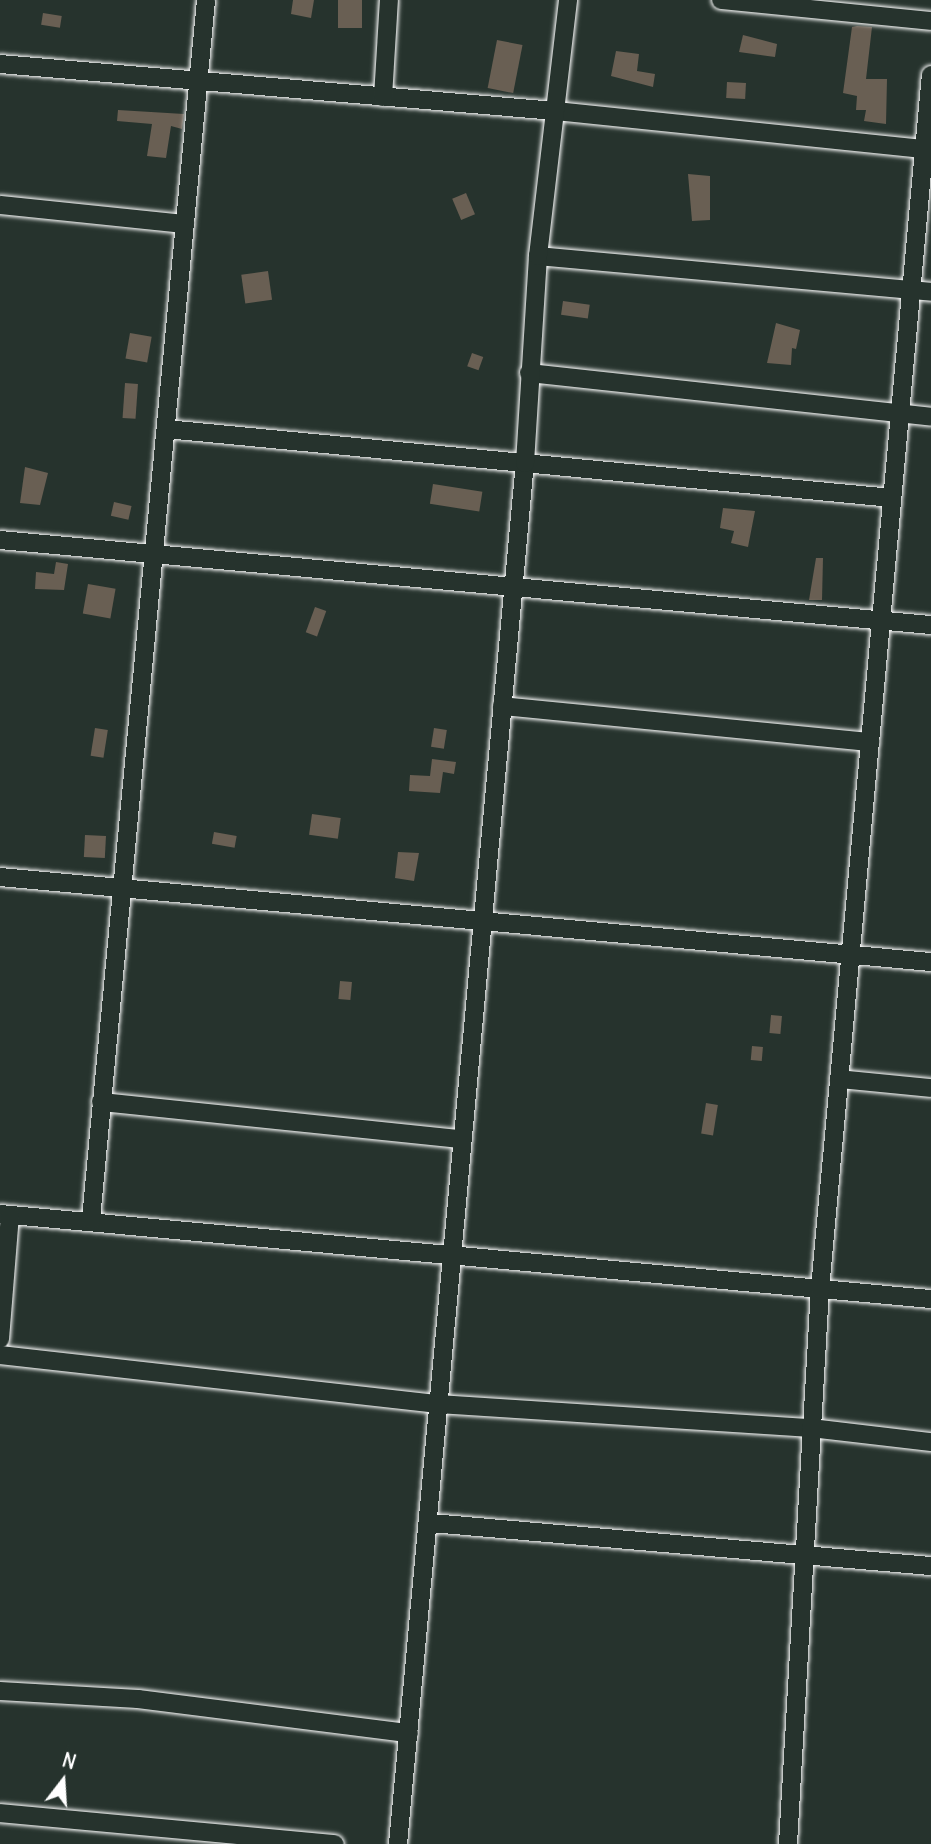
<!DOCTYPE html>
<html>
<head>
<meta charset="utf-8">
<style>
	body { margin:0 }
	#map { position:relative; width:931px; height:1844px; overflow:hidden; background:#26332d; font-family:Delius,sans-serif }
	div>[style] { position:absolute }
	[style*='--x'] { left:calc(var(--x)*1px); top:calc(var(--y)*1px); width:calc(var(--w)*1px); rotate:calc(var(--a)*1deg) }
	.building>* { inset:0; background:#695f53; transform-origin:0 0 }
	.roads { filter:drop-shadow(0 0 2px #fff) drop-shadow(0 0 2px #fff) }
	.minor>* { height:18px; margin:-9px; padding:0 9px; transform-origin:9px; border-radius:9px; background:#26332d }
	span { translate:-50% -50%; white-space:nowrap; text-align:center; line-height:1.15; -webkit-text-stroke:6px #26332d; paint-order:stroke }
	.north { position:absolute; left:28px; top:1746px; width:70px; height:70px; -webkit-text-stroke:5px #26332d; paint-order:stroke; rotate:17deg; font-size:19px; font-weight:700; line-height:28px; text-align:center; color:#fff }
	.north::after { content:''; display:block; margin:auto; width:24px; height:32px; background:#fff; clip-path:polygon(50% 0,100% 100%,50% 72%,0 100%) }
</style>
</head>
<body>
<div id="map">
	<div class="building">
		<i style="clip-path:polygon(293px 0,314px 0,311px 18px,291px 14px)"></i>
		<i style="left:338px;top:0;width:24px;height:28px"></i>
		<i style="left:43px;top:13px;width:19px;height:12px;rotate:9deg"></i>
		<i style="clip-path:polygon(857px 26px,872px 27px,866px 79px,887px 79px,886px 124px,864px 121px,866px 110px,856px 110px,857px 96px,843px 93px,852px 27px)"></i>
		<i style="clip-path:polygon(743px 35px,777px 44px,775px 57px,739px 52px)"></i>
		<i style="left:497px;top:40px;width:26px;height:49px;rotate:11deg"></i>
		<i style="clip-path:polygon(616px 51px,639px 54px,637px 71px,655px 74px,653px 87px,611px 76px)"></i>
		<i style="left:727px;top:82px;width:19px;height:16px;rotate:3deg"></i>
		<i style="clip-path:polygon(118px 110px,184px 114px,182px 129px,171px 126px,166px 158px,147px 156px,152px 124px,117px 121px)"></i>
		<i style="clip-path:polygon(688px 174px,710px 176px,710px 220px,692px 221px)"></i>
		<i style="left:466px;top:193px;width:23px;height:15px;rotate:67deg"></i>
		<i style="left:268px;top:271px;width:29px;height:27px;rotate:82deg"></i>
		<i style="left:563px;top:301px;width:27px;height:14px;rotate:8deg"></i>
		<i style="clip-path:polygon(776px 323px,800px 330px,796px 349px,792px 348px,791px 365px,767px 363px)"></i>
		<i style="left:130px;top:333px;width:22px;height:26px;rotate:10deg"></i>
		<i style="left:472px;top:353px;width:12px;height:14px;rotate:20deg"></i>
		<i style="left:125px;top:383px;width:13px;height:35px;rotate:4deg"></i>
		<i style="clip-path:polygon(25px 467px,48px 473px,40px 505px,20px 503px)"></i>
		<i style="left:433px;top:484px;width:50px;height:20px;rotate:9deg"></i>
		<i style="left:114px;top:502px;width:18px;height:14px;rotate:13deg"></i>
		<i style="clip-path:polygon(723px 508px,755px 511px,748px 547px,731px 543px,734px 531px,720px 528px)"></i>
		<i style="clip-path:polygon(816px 558px,823px 558px,822px 600px,809px 600px)"></i>
		<i style="clip-path:polygon(56px 562px,68px 564px,64px 590px,35px 589px,36px 572px,54px 574px)"></i>
		<i style="left:88px;top:584px;width:28px;height:30px;rotate:10deg"></i>
		<i style="left:315px;top:607px;width:12px;height:27px;rotate:20deg"></i>
		<i style="left:95px;top:728px;width:13px;height:28px;rotate:9deg"></i>
		<i style="left:434px;top:728px;width:13px;height:19px;rotate:9deg"></i>
		<i style="clip-path:polygon(432px 759px,456px 762px,454px 774px,443px 772px,440px 793px,409px 791px,410px 775px,430px 776px)"></i>
		<i style="left:312px;top:814px;width:29px;height:21px;rotate:8deg"></i>
		<i style="left:214px;top:832px;width:23px;height:12px;rotate:10deg"></i>
		<i style="left:85px;top:835px;width:21px;height:22px;rotate:3deg"></i>
		<i style="clip-path:polygon(398px 852px,419px 853px,414px 881px,395px 878px)"></i>
		<i style="left:340px;top:981px;width:12px;height:18px;rotate:5deg"></i>
		<i style="left:771px;top:1015px;width:11px;height:18px;rotate:5deg"></i>
		<i style="left:752px;top:1046px;width:11px;height:14px;rotate:5deg"></i>
		<i style="left:706px;top:1103px;width:12px;height:31px;rotate:9deg"></i>
	</div>
	<div class="roads">
		<div class="minor">
			<i style="--x:721;--y:0;--w:211;--a:5.7"></i>
			<i style="--x:0;--y:64;--w:557;--a:4.84"></i>
			<i style="--x:555;--y:111;--w:378;--a:5.9"></i>
			<i style="--x:383;--y:97;--w:97;--a:-86.5"></i>
			<i style="--x:0;--y:205;--w:186;--a:5.9"></i>
			<i style="--x:538;--y:256;--w:395;--a:5.2"></i>
			<i style="--x:529;--y:373;--w:404;--a:6.2"></i>
			<i style="--x:166;--y:429;--w:729;--a:5.43"></i>
			<i style="--x:0;--y:540;--w:935;--a:5.22"></i>
			<i style="--x:502;--y:706;--w:370;--a:5.6"></i>
			<i style="--x:0;--y:877;--w:935;--a:5.22"></i>
			<i style="--x:839;--y:1079;--w:92;--a:5.6"></i>
			<i style="--x:101;--y:1102;--w:362;--a:5.9"></i>
			<i style="--x:0;--y:1214;--w:935;--a:5.22"></i>
			<i style="--x:91;--y:1219;--w:1224;--a:-84.61"></i>
			<i style="--x:0;--y:1339;--w:123;--a:-85.4"></i>
			<i style="--x:0;--y:1355;--w:441;--a:6.4"></i>
			<i style="--x:438;--y:1404;--w:374;--a:3.7"></i>
			<i style="--x:811;--y:1428;--w:121;--a:6.7"></i>
			<i style="--x:431;--y:1523;--w:502;--a:4.92"></i>
			<i style="--x:0;--y:1691;--w:138;--a:3.3"></i>
			<i style="--x:138;--y:1699;--w:273;--a:7.2"></i>
			<i style="--x:0;--y:1813;--w:336;--a:5.3"></i>
			<i style="--x:398;--y:1844;--w:1387;--a:-84.75"></i>
			<i style="--x:525;--y:463;--w:207;--a:-86.4"></i>
			<i style="--x:538;--y:256;--w:258;--a:-83.3"></i>
			<i style="--x:788;--y:1844;--w:556;--a:-86.7"></i>
			<i style="--x:820;--y:1289;--w:1219;--a:-84.78"></i>
		</div>
	</div>
	<div class="north">N</div>
</div>
</body>
</html>
